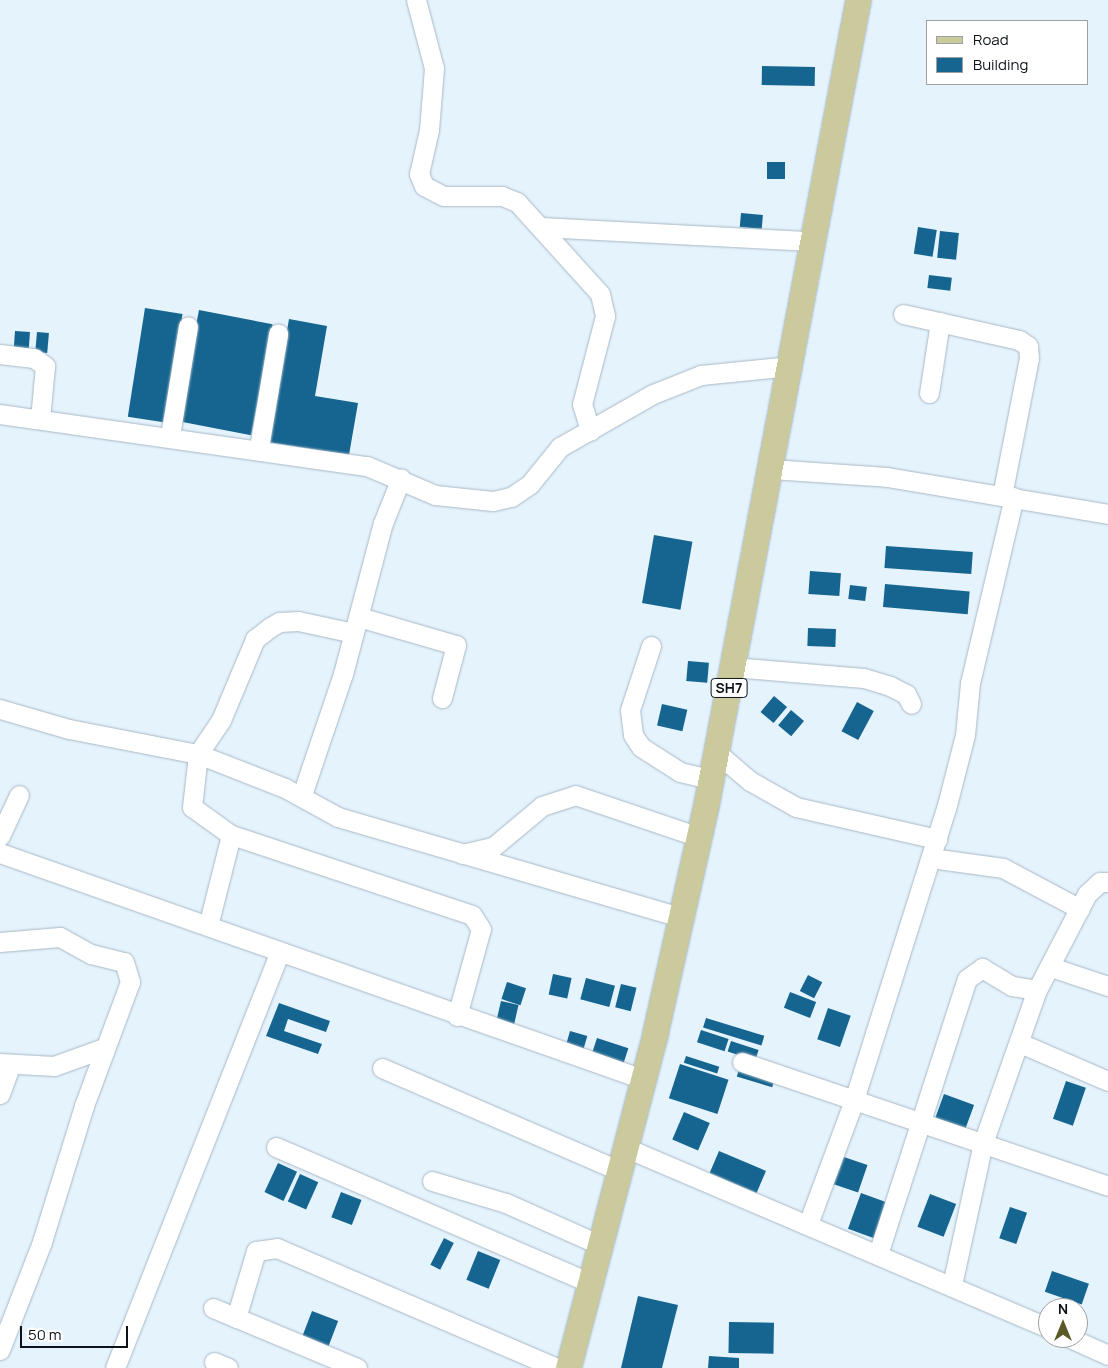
<!DOCTYPE html>
<html>
<head>
<meta charset="utf-8">
<style>
	body { margin:0 }
	#map { position:relative; width:1108px; height:1368px; overflow:hidden; background:#e5f3fd; font-family:Manrope,sans-serif }
	div>[style] { position:absolute }
	[style*='--x'] { left:calc(var(--x)*1px); top:calc(var(--y)*1px); width:calc(var(--w)*1px); rotate:calc(var(--a)*1deg) }
	.building>* { inset:0; background:#156590; transform-origin:0 0 }
	.roads { filter:drop-shadow(0 0 1px #a7b8c4) drop-shadow(0 0 1px #a7b8c4) }
	.minor>* { height:19px; margin:-9.5px; padding:0 9.5px; transform-origin:9.5px; border-radius:9.5px; background:#fff }
	.major>* { height:25px; margin:-12.5px; padding:0 12.5px; transform-origin:12.5px; border-radius:12.5px; background:#cbca9d }
	span { translate:-50% -50%; white-space:nowrap; text-align:center; line-height:1.15; -webkit-text-stroke:5px #fff; paint-order:stroke }
	.shield-label span { padding:1px 4px; background:#fff; border:1px solid; border-radius:4px; -webkit-text-stroke-width:0 }
	.shield-label { font-size:14px; color:#0c1217; font-weight:700 }
	.legend { position:absolute; left:926px; top:20px; width:162px; height:65px; box-sizing:border-box; background:#fff; border:1px solid #9ea0a2; margin:0; padding:6px 9px; list-style:none; font-size:15px; color:#0c1217 }
	.legend li { display:flex; align-items:center; gap:10px; height:25px }
	.legend b { width:25px; border:1px solid #9ea0a2 }
	.north { position:absolute; left:1038px; top:1298px; width:50px; height:50px; box-sizing:border-box; background:#fff; border:1px solid #9ea0a2; border-radius:50%; rotate:0deg; font-size:14px; font-weight:700; line-height:20px; text-align:center; color:#0c1217 }
	.north::after { content:''; display:block; margin:auto; width:18px; height:22px; background:#5a5926; clip-path:polygon(50% 0,100% 100%,50% 72%,0 100%) }
	.scale { position:absolute; left:20px; top:1326px; width:108px; height:22px; box-sizing:border-box; border:2px solid #0c1217; border-top:0; padding-left:6px; font-size:15px; line-height:18px; white-space:nowrap; color:#0c1217; -webkit-text-stroke:4px #fff; paint-order:stroke }
</style>
</head>
<body>
<div id="map">
	<div class="building">
		<i style="left:762px;top:66px;width:53px;height:19px;rotate:1deg"></i>
		<i style="left:767px;top:162px;width:18px;height:17px"></i>
		<i style="left:741px;top:213px;width:22px;height:14px;rotate:5deg"></i>
		<i style="left:918px;top:227px;width:19px;height:27px;rotate:9deg"></i>
		<i style="left:940px;top:231px;width:19px;height:27px;rotate:6deg"></i>
		<i style="left:929px;top:275px;width:23px;height:13px;rotate:7deg"></i>
		<i style="left:145px;top:308px;width:38px;height:110px;rotate:9deg"></i>
		<i style="left:199px;top:310px;width:75px;height:113px;rotate:11deg"></i>
		<i style="clip-path:polygon(289px 319px,327px 326px,315px 396px,358px 403px,349px 455px,268px 442px)"></i>
		<i style="left:15px;top:331px;width:15px;height:22px;rotate:4deg"></i>
		<i style="left:37px;top:332px;width:12px;height:20px;rotate:5deg"></i>
		<i style="left:654px;top:535px;width:39px;height:69px;rotate:10deg"></i>
		<i style="left:886px;top:546px;width:87px;height:22px;rotate:4deg"></i>
		<i style="left:810px;top:571px;width:31px;height:23px;rotate:4deg"></i>
		<i style="left:885px;top:584px;width:85px;height:23px;rotate:5deg"></i>
		<i style="left:850px;top:585px;width:17px;height:14px;rotate:7deg"></i>
		<i style="left:808px;top:628px;width:28px;height:18px;rotate:2deg"></i>
		<i style="left:688px;top:661px;width:21px;height:20px;rotate:5deg"></i>
		<i style="left:774px;top:696px;width:17px;height:21px;rotate:40deg"></i>
		<i style="left:857px;top:702px;width:19px;height:33px;rotate:28deg"></i>
		<i style="left:662px;top:704px;width:26px;height:22px;rotate:13deg"></i>
		<i style="left:791px;top:710px;width:17px;height:20px;rotate:40deg"></i>
		<i style="left:553px;top:974px;width:19px;height:21px;rotate:12deg"></i>
		<i style="left:808px;top:975px;width:16px;height:18px;rotate:27deg"></i>
		<i style="left:586px;top:978px;width:30px;height:22px;rotate:15deg"></i>
		<i style="left:507px;top:982px;width:20px;height:18px;rotate:18deg"></i>
		<i style="left:621px;top:984px;width:16px;height:24px;rotate:14deg"></i>
		<i style="left:790px;top:992px;width:28px;height:17px;rotate:21deg"></i>
		<i style="left:501px;top:1001px;width:18px;height:24px;rotate:13deg"></i>
		<i style="clip-path:polygon(279px 1003px,330px 1021px,326px 1032px,288px 1019px,284px 1031px,322px 1044px,318px 1054px,266px 1036px)"></i>
		<i style="left:828px;top:1008px;width:24px;height:33px;rotate:19deg"></i>
		<i style="left:706px;top:1018px;width:61px;height:10px;rotate:17deg"></i>
		<i style="left:701px;top:1030px;width:29px;height:13px;rotate:18deg"></i>
		<i style="left:570px;top:1031px;width:18px;height:16px;rotate:16deg"></i>
		<i style="left:597px;top:1038px;width:33px;height:18px;rotate:18deg"></i>
		<i style="left:731px;top:1041px;width:29px;height:11px;rotate:18deg"></i>
		<i style="left:686px;top:1056px;width:35px;height:7px;rotate:18deg"></i>
		<i style="left:680px;top:1064px;width:51px;height:36px;rotate:18deg"></i>
		<i style="left:740px;top:1066px;width:37px;height:11px;rotate:17deg"></i>
		<i style="left:1066px;top:1081px;width:21px;height:40px;rotate:19deg"></i>
		<i style="left:944px;top:1094px;width:32px;height:28px;rotate:20deg"></i>
		<i style="left:684px;top:1112px;width:28px;height:30px;rotate:23deg"></i>
		<i style="left:719px;top:1151px;width:51px;height:24px;rotate:23deg"></i>
		<i style="left:841px;top:1156px;width:28px;height:29px;rotate:19deg"></i>
		<i style="left:278px;top:1163px;width:21px;height:32px;rotate:25deg"></i>
		<i style="left:300px;top:1174px;width:20px;height:30px;rotate:24deg"></i>
		<i style="left:341px;top:1192px;width:22px;height:27px;rotate:21deg"></i>
		<i style="left:861px;top:1193px;width:27px;height:38px;rotate:20deg"></i>
		<i style="left:930px;top:1194px;width:28px;height:35px;rotate:21deg"></i>
		<i style="left:1010px;top:1207px;width:18px;height:33px;rotate:19deg"></i>
		<i style="left:444px;top:1238px;width:11px;height:30px;rotate:27deg"></i>
		<i style="left:478px;top:1251px;width:24px;height:31px;rotate:22deg"></i>
		<i style="left:1052px;top:1271px;width:39px;height:22px;rotate:19deg"></i>
		<i style="clip-path:polygon(638px 1296px,678px 1305px,662px 1368px,621px 1368px)"></i>
		<i style="left:312px;top:1311px;width:28px;height:28px;rotate:21deg"></i>
		<i style="left:729px;top:1322px;width:45px;height:31px;rotate:1deg"></i>
		<i style="clip-path:polygon(709px 1356px,739px 1358px,739px 1368px,708px 1368px)"></i>
	</div>
	<div class="roads">
		<div class="minor">
			<i style="--x:416;--y:0;--w:70;--a:75.2"></i>
			<i style="--x:434;--y:68;--w:62;--a:94.6"></i>
			<i style="--x:429;--y:130;--w:45;--a:102.8"></i>
			<i style="--x:419;--y:174;--w:13;--a:67"></i>
			<i style="--x:424;--y:186;--w:22;--a:27"></i>
			<i style="--x:444;--y:196;--w:58;--a:0"></i>
			<i style="--x:502;--y:196;--w:16;--a:22"></i>
			<i style="--x:517;--y:202;--w:124;--a:47.9"></i>
			<i style="--x:600;--y:294;--w:23;--a:77"></i>
			<i style="--x:605;--y:316;--w:91;--a:104.6"></i>
			<i style="--x:582;--y:404;--w:28;--a:73"></i>
			<i style="--x:541;--y:227;--w:270;--a:3"></i>
			<i style="--x:903;--y:314;--w:119;--a:12.6"></i>
			<i style="--x:1019;--y:340;--w:11;--a:34"></i>
			<i style="--x:1028;--y:346;--w:12;--a:85"></i>
			<i style="--x:1029;--y:358;--w:140;--a:101.1"></i>
			<i style="--x:0;--y:354;--w:34;--a:7"></i>
			<i style="--x:34;--y:358;--w:14;--a:36"></i>
			<i style="--x:45;--y:366;--w:53;--a:95.4"></i>
			<i style="--x:929;--y:393;--w:72;--a:-81.2"></i>
			<i style="--x:0;--y:414;--w:371;--a:8.1"></i>
			<i style="--x:367;--y:466;--w:74;--a:23.1"></i>
			<i style="--x:435;--y:495;--w:58;--a:5.9"></i>
			<i style="--x:493;--y:501;--w:18;--a:-13"></i>
			<i style="--x:511;--y:497;--w:23;--a:-34"></i>
			<i style="--x:530;--y:484;--w:48;--a:-51"></i>
			<i style="--x:560;--y:447;--w:107;--a:-29.7"></i>
			<i style="--x:653;--y:394;--w:52;--a:-21.6"></i>
			<i style="--x:701;--y:375;--w:90;--a:-5.7"></i>
			<i style="--x:170;--y:436;--w:111;--a:-80.7"></i>
			<i style="--x:259;--y:448;--w:116;--a:-80.5"></i>
			<i style="--x:771;--y:469;--w:116;--a:3.9"></i>
			<i style="--x:887;--y:477;--w:224;--a:9.5"></i>
			<i style="--x:359;--y:617;--w:101;--a:16.1"></i>
			<i style="--x:456;--y:645;--w:55;--a:104.8"></i>
			<i style="--x:651;--y:646;--w:67;--a:108.2"></i>
			<i style="--x:630;--y:710;--w:25;--a:83"></i>
			<i style="--x:633;--y:735;--w:14;--a:56"></i>
			<i style="--x:641;--y:747;--w:46;--a:32.7"></i>
			<i style="--x:680;--y:772;--w:32;--a:13"></i>
			<i style="--x:733;--y:667;--w:131;--a:4.8"></i>
			<i style="--x:864;--y:678;--w:27;--a:17"></i>
			<i style="--x:890;--y:686;--w:18;--a:27"></i>
			<i style="--x:906;--y:694;--w:11;--a:63"></i>
			<i style="--x:0;--y:709;--w:72;--a:16.2"></i>
			<i style="--x:69;--y:729;--w:131;--a:11"></i>
			<i style="--x:198;--y:754;--w:41;--a:-55.9"></i>
			<i style="--x:221;--y:720;--w:88;--a:-67.2"></i>
			<i style="--x:255;--y:639;--w:18;--a:-38"></i>
			<i style="--x:269;--y:628;--w:12;--a:-31"></i>
			<i style="--x:279;--y:622;--w:19;--a:-3"></i>
			<i style="--x:298;--y:621;--w:57;--a:12.1"></i>
			<i style="--x:716;--y:752;--w:45;--a:40.5"></i>
			<i style="--x:750;--y:781;--w:53;--a:29.5"></i>
			<i style="--x:796;--y:807;--w:145;--a:12.8"></i>
			<i style="--x:302;--y:795;--w:128;--a:-71.3"></i>
			<i style="--x:343;--y:674;--w:156;--a:-75.2"></i>
			<i style="--x:383;--y:523;--w:48;--a:-68.2"></i>
			<i style="--x:0;--y:836;--w:45;--a:-65.1"></i>
			<i style="--x:0;--y:853;--w:682;--a:19.37"></i>
			<i style="--x:462;--y:854;--w:32;--a:-13"></i>
			<i style="--x:493;--y:847;--w:64;--a:-39.9"></i>
			<i style="--x:542;--y:806;--w:35;--a:-18"></i>
			<i style="--x:575;--y:795;--w:131;--a:18.7"></i>
			<i style="--x:931;--y:858;--w:73;--a:7.9"></i>
			<i style="--x:1003;--y:868;--w:87;--a:28"></i>
			<i style="--x:208;--y:926;--w:94;--a:-75.8"></i>
			<i style="--x:0;--y:942;--w:60;--a:-4.8"></i>
			<i style="--x:60;--y:937;--w:35;--a:29"></i>
			<i style="--x:91;--y:954;--w:34;--a:14"></i>
			<i style="--x:124;--y:962;--w:21;--a:73"></i>
			<i style="--x:130;--y:982;--w:132;--a:110.4"></i>
			<i style="--x:84;--y:1106;--w:142;--a:107.2"></i>
			<i style="--x:42;--y:1242;--w:116;--a:111.3"></i>
			<i style="--x:1051;--y:967;--w:60;--a:18.4"></i>
			<i style="--x:457;--y:1016;--w:90;--a:-74.6"></i>
			<i style="--x:481;--y:929;--w:17;--a:-123"></i>
			<i style="--x:472;--y:915;--w:254;--a:-161.6"></i>
			<i style="--x:231;--y:835;--w:48;--a:-144.3"></i>
			<i style="--x:192;--y:807;--w:53;--a:-83.5"></i>
			<i style="--x:198;--y:754;--w:93;--a:21.3"></i>
			<i style="--x:285;--y:788;--w:60;--a:28.7"></i>
			<i style="--x:338;--y:817;--w:357;--a:16.3"></i>
			<i style="--x:1020;--y:1043;--w:96;--a:23.4"></i>
			<i style="--x:742;--y:1062;--w:386;--a:18.7"></i>
			<i style="--x:0;--y:1063;--w:54;--a:3.2"></i>
			<i style="--x:54;--y:1066;--w:53;--a:-19.8"></i>
			<i style="--x:382;--y:1068;--w:257;--a:23.4"></i>
			<i style="--x:0;--y:1094;--w:29;--a:-70"></i>
			<i style="--x:276;--y:1147;--w:342;--a:23.4"></i>
			<i style="--x:624;--y:1147;--w:461;--a:23.1"></i>
			<i style="--x:432;--y:1181;--w:77;--a:16.6"></i>
			<i style="--x:506;--y:1203;--w:101;--a:24"></i>
			<i style="--x:808;--y:1224;--w:132;--a:-69.6"></i>
			<i style="--x:854;--y:1100;--w:305;--a:-72.5"></i>
			<i style="--x:946;--y:809;--w:76;--a:-75.6"></i>
			<i style="--x:965;--y:735;--w:52;--a:-84.5"></i>
			<i style="--x:970;--y:683;--w:191;--a:-76.7"></i>
			<i style="--x:878;--y:1254;--w:289;--a:-72.1"></i>
			<i style="--x:967;--y:979;--w:19;--a:-36"></i>
			<i style="--x:982;--y:968;--w:35;--a:31"></i>
			<i style="--x:1012;--y:986;--w:25;--a:9"></i>
			<i style="--x:952;--y:1285;--w:145;--a:-77.7"></i>
			<i style="--x:983;--y:1143;--w:162;--a:-70.6"></i>
			<i style="--x:1037;--y:990;--w:108;--a:-62.5"></i>
			<i style="--x:1087;--y:894;--w:18;--a:-43"></i>
			<i style="--x:1100;--y:882;--w:8;--a:0"></i>
			<i style="--x:213;--y:1308;--w:156;--a:22.6"></i>
			<i style="--x:236;--y:1318;--w:70;--a:-73.4"></i>
			<i style="--x:256;--y:1251;--w:21;--a:-8"></i>
			<i style="--x:277;--y:1248;--w:305;--a:23.2"></i>
			<i style="--x:1070;--y:1338;--w:42;--a:24.1"></i>
			<i style="--x:214;--y:1362;--w:15;--a:23"></i>
			<i style="--x:115;--y:1368;--w:448;--a:-68.4"></i>
		</div>
		<div class="major">
			<i style="--x:568;--y:1368;--w:346;--a:-75.4"></i>
			<i style="--x:655;--y:1033;--w:234;--a:-77.4"></i>
			<i style="--x:706;--y:805;--w:819;--a:-79.31"></i>
		</div>
	</div>
	<div class="shield-label">
		<span style="left:729px;top:688px">SH7</span>
	</div>
	<ul class="legend">
	<li><b style="height:6px;background:#cbca9d"></b>Road</li>
	<li><b style="height:14px;background:#156590"></b>Building</li>
	</ul>
	<div class="north">N</div>
	<div class="scale">50 m</div>
</div>
</body>
</html>
